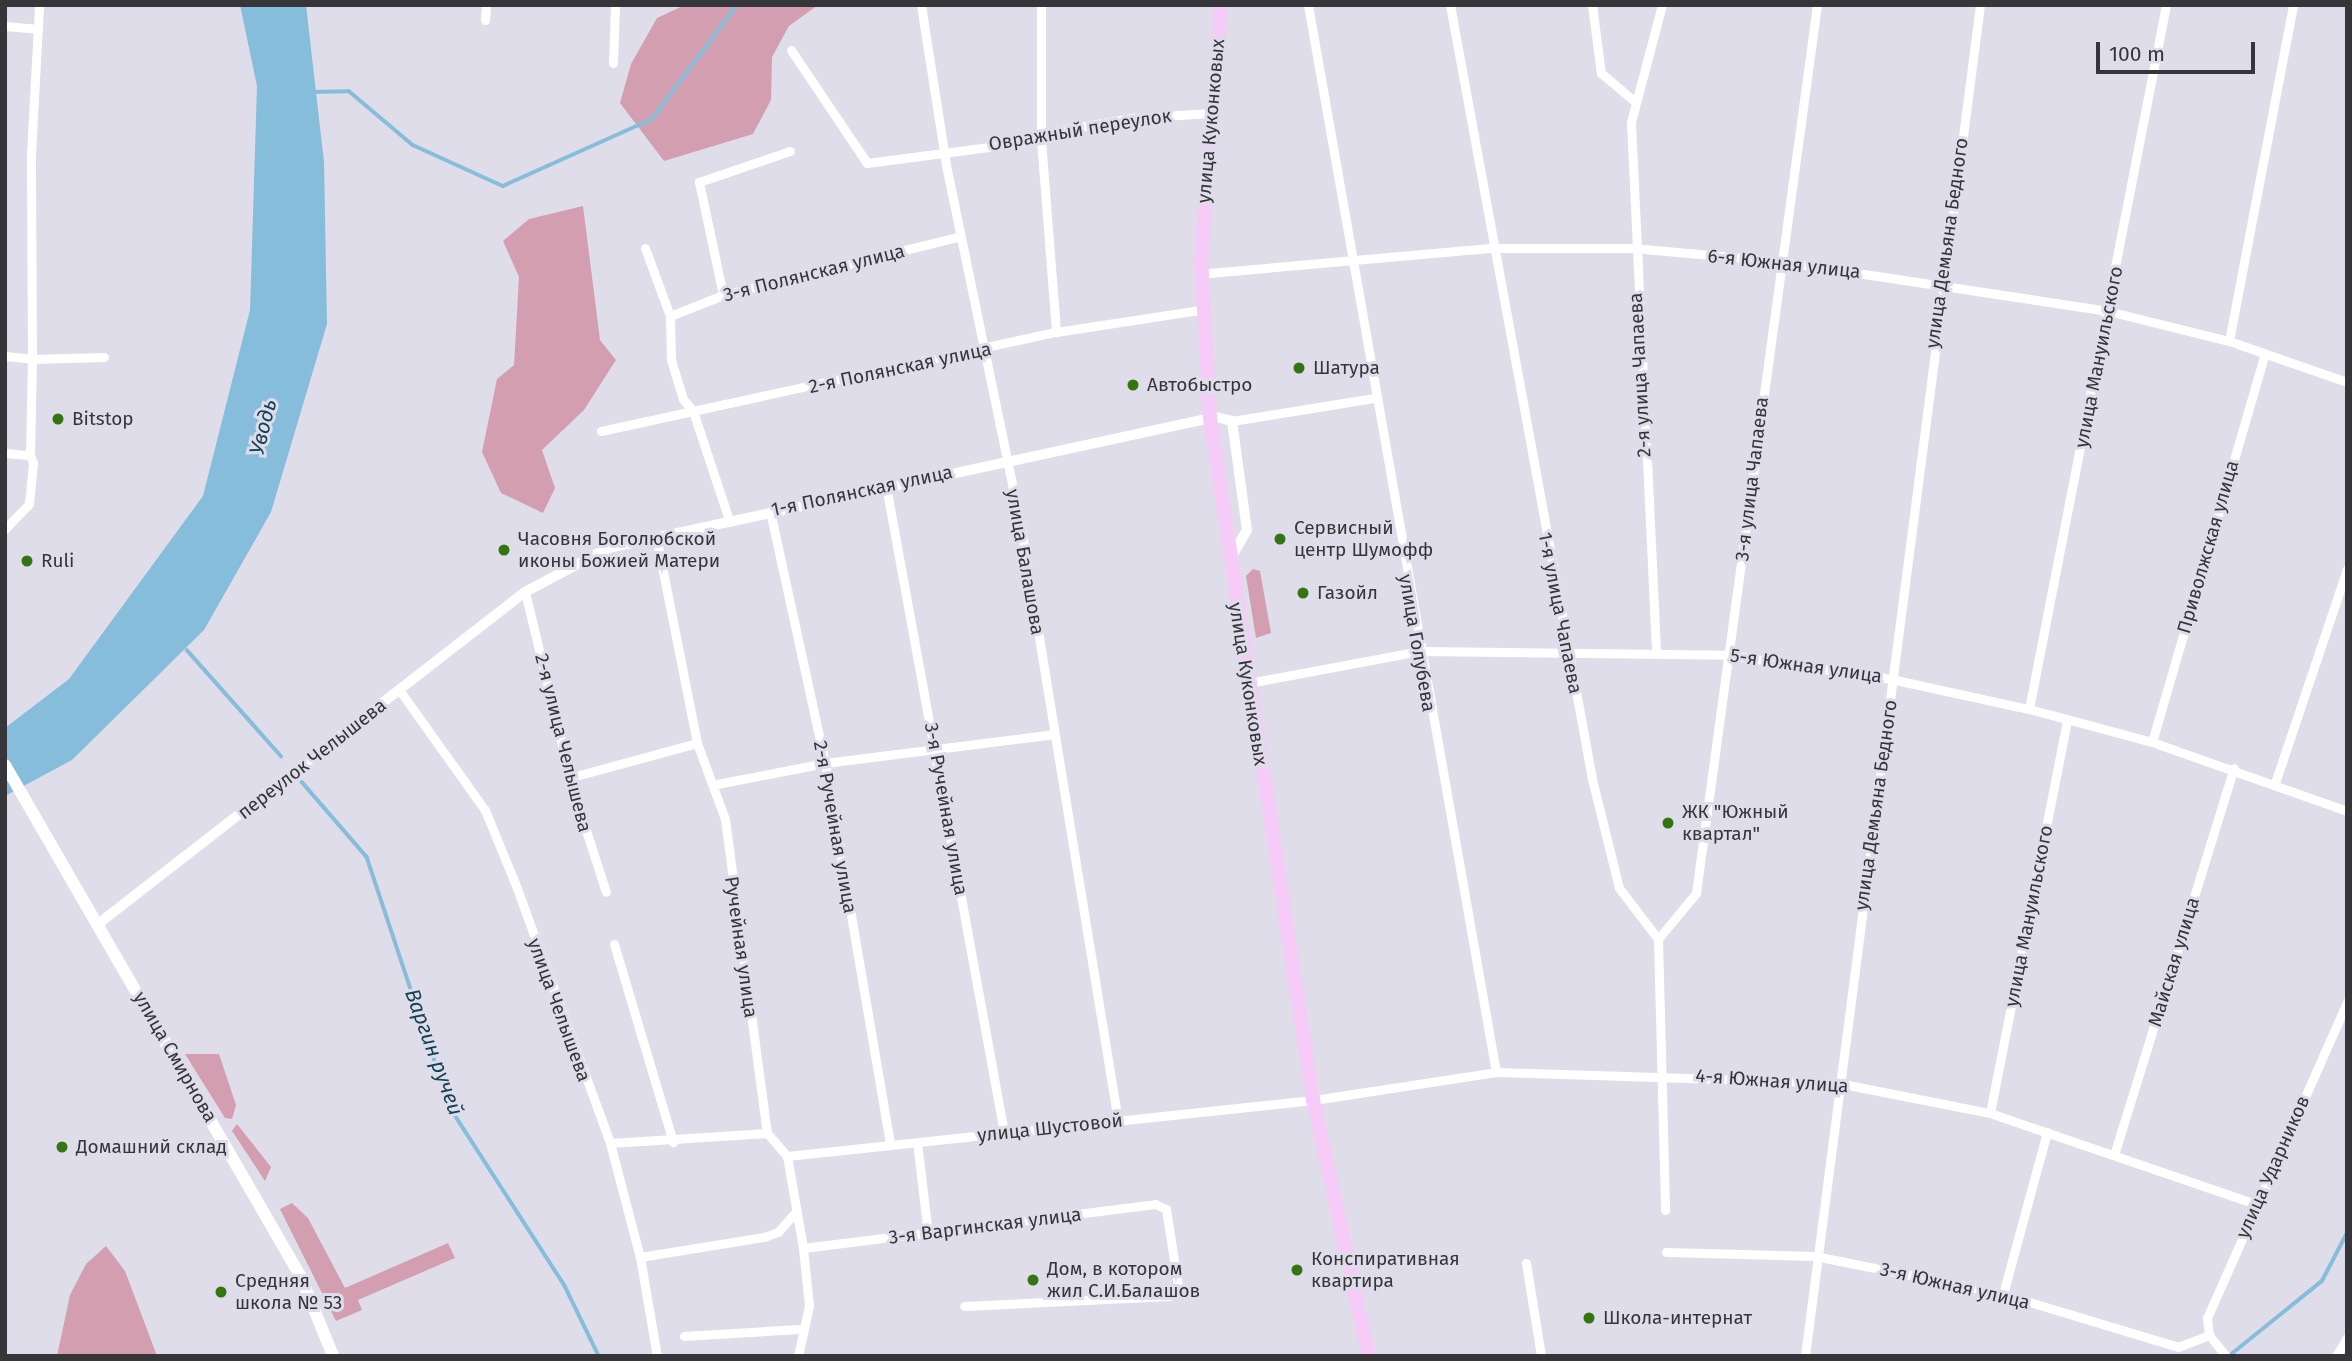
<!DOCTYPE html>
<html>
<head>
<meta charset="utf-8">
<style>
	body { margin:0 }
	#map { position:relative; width:2352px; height:1361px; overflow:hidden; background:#dfddea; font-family:"Fira Sans",sans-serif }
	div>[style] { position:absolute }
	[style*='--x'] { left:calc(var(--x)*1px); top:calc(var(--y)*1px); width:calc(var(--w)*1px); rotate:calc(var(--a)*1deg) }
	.green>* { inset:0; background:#d39fb0 }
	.water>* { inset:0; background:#86bdda }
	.stream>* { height:3.5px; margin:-1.75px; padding:0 1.75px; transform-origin:1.75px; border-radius:1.75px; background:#86bdda }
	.minor>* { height:9px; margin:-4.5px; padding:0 4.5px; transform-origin:4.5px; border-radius:4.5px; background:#fff }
	.tertiary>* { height:10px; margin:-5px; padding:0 5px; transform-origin:5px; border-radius:5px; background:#fff }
	.secondary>* { height:12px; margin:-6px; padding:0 6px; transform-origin:6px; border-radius:6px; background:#fff }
	.primary>* { height:14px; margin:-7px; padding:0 7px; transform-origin:7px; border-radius:7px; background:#f7cbf8 }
	.dots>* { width:19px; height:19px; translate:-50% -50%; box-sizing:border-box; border:4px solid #dfddea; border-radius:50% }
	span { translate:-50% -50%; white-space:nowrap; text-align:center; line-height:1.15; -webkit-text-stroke:6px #dfddea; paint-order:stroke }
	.street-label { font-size:19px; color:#36353a }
	.poi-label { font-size:19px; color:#36353a }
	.left { translate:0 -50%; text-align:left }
	.water-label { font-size:21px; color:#134156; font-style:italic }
	.frame { position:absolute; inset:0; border:7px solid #36353a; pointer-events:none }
	.scale { position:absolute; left:2096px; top:42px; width:159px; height:32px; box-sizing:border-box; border:4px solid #36353a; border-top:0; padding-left:9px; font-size:21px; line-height:24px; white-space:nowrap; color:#36353a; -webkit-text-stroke:5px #dfddea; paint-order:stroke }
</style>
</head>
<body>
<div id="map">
	<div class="green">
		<i style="clip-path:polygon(685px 5px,818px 5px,789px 26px,772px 57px,771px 100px,753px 134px,664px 161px,620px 103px,631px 64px,657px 18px)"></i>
		<i style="clip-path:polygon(583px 206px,600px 340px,616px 360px,584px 410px,542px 450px,555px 488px,543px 513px,501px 493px,482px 452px,497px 379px,514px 365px,519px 277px,503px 241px,529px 219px)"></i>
		<i style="clip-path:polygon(1253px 569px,1260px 571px,1271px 633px,1256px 638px,1246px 576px)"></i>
		<i style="clip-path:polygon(185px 1054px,219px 1054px,236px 1105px,232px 1119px,225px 1118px)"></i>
		<i style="clip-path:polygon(237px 1124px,271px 1167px,265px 1181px,232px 1131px)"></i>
		<i style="clip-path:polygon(292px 1203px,308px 1218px,345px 1288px,448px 1243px,455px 1258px,358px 1300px,362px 1310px,336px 1321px,280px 1209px)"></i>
		<i style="clip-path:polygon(106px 1246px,125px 1271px,157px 1356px,57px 1356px,70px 1295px,86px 1264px)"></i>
	</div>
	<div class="water">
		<i style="clip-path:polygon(240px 5px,306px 5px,324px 162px,327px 324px,271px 512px,204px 630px,72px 760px,5px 796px,5px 728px,69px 679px,203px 496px,250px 310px,257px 86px)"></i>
	</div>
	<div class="stream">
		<i style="--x:310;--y:92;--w:39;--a:-1"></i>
		<i style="--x:349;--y:91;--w:84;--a:40.2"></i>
		<i style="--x:413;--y:145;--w:99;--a:24.5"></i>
		<i style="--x:503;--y:186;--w:163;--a:-24.2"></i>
		<i style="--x:652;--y:119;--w:142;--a:-53.3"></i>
		<i style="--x:187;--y:650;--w:142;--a:48.4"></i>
		<i style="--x:302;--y:782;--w:99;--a:49.1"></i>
		<i style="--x:367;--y:857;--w:266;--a:71.6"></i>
		<i style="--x:451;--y:1109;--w:211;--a:57.2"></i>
		<i style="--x:565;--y:1286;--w:78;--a:64.1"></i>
		<i style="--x:2114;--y:1356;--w:14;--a:0"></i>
		<i style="--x:2229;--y:1356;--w:119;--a:-38.9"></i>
		<i style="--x:2322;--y:1281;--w:54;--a:-62.5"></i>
	</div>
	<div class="minor">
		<i style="--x:921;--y:5;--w:162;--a:81.1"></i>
		<i style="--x:946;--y:165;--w:376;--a:78.3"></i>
		<i style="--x:1022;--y:533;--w:596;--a:80.73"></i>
		<i style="--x:1041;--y:5;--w:135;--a:90"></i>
		<i style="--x:1041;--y:140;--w:193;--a:85.5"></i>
		<i style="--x:1308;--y:5;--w:1083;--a:80.01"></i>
		<i style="--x:1450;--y:5;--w:787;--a:79.6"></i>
		<i style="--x:1592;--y:779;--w:112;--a:76.1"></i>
		<i style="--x:1619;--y:888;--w:64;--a:52.6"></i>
		<i style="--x:1658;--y:939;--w:271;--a:88.5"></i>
		<i style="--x:1592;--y:5;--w:69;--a:82.5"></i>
		<i style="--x:1601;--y:73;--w:42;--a:40.2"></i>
		<i style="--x:485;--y:20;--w:15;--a:-86"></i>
		<i style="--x:5;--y:26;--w:33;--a:5"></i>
		<i style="--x:791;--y:50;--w:136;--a:56.1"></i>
		<i style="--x:867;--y:163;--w:176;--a:-7.5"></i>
		<i style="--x:1041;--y:140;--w:17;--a:-31"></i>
		<i style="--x:1056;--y:131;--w:76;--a:-9.8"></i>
		<i style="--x:1131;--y:118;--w:80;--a:-3.6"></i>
		<i style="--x:613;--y:63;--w:58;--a:-88"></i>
		<i style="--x:645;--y:248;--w:72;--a:69.8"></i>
		<i style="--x:670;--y:316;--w:44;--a:88.7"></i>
		<i style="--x:671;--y:360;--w:41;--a:72.9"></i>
		<i style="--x:683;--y:399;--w:16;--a:50"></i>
		<i style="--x:693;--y:411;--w:115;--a:71.7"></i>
		<i style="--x:1209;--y:273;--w:282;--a:-5.1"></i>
		<i style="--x:1490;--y:248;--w:142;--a:0"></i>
		<i style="--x:1632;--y:248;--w:147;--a:5.1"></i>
		<i style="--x:1778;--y:261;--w:334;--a:8.6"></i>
		<i style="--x:2108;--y:311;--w:125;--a:13.9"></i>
		<i style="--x:2229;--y:341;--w:125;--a:19.2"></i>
		<i style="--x:723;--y:295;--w:116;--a:-102"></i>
		<i style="--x:699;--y:182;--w:96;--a:-18.8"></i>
		<i style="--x:670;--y:316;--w:57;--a:-21.6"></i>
		<i style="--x:723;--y:295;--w:245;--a:-13.9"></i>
		<i style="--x:2229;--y:341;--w:342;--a:-79.2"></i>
		<i style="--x:5;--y:356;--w:27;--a:6"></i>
		<i style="--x:32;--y:359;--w:205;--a:-90.3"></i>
		<i style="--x:31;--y:154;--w:149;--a:-86.9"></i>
		<i style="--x:1232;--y:421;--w:144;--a:-9.2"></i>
		<i style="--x:601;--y:431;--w:466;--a:-12.3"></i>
		<i style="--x:1056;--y:332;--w:146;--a:-8.7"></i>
		<i style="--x:5;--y:453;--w:25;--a:5"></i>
		<i style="--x:30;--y:455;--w:9;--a:69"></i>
		<i style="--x:33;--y:463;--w:41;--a:95.6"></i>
		<i style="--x:29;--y:504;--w:35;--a:134"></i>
		<i style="--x:30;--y:455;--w:96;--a:-88.8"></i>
		<i style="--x:32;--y:359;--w:72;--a:-1.6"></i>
		<i style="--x:886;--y:486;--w:658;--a:79.66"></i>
		<i style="--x:770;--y:511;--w:258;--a:77.7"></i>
		<i style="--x:825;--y:763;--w:387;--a:80.3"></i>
		<i style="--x:656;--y:536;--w:211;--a:78.8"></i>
		<i style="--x:697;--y:743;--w:81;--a:69.8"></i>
		<i style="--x:725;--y:819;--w:317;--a:82.4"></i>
		<i style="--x:767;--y:1133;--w:30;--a:49"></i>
		<i style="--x:787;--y:1156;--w:93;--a:80.1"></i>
		<i style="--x:803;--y:1248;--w:58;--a:84.1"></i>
		<i style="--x:809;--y:1306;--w:51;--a:102.4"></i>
		<i style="--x:525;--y:592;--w:204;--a:76.4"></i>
		<i style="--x:573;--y:790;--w:107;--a:72.1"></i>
		<i style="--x:1656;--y:650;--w:529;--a:-92.71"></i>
		<i style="--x:1631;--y:122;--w:121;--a:-75.2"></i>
		<i style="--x:1254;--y:682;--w:168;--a:-10.6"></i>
		<i style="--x:1419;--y:651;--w:310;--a:0.7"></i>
		<i style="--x:1729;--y:655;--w:164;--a:8.4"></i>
		<i style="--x:1891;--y:679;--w:141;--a:12.3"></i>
		<i style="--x:2029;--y:709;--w:127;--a:15"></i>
		<i style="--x:2152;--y:742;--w:207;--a:19.5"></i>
		<i style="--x:400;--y:691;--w:146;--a:54.5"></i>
		<i style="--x:485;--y:810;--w:79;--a:67.7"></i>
		<i style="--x:515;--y:883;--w:277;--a:69.9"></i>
		<i style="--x:610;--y:1143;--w:118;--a:75.3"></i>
		<i style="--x:640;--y:1257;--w:100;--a:80.3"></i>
		<i style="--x:2029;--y:709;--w:717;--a:-78.99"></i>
		<i style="--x:2152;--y:742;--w:405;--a:-73.8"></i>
		<i style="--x:572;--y:777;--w:130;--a:-15.2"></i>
		<i style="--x:2275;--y:783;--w:226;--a:-71.4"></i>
		<i style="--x:717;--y:784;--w:110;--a:-11"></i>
		<i style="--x:825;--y:763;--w:230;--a:-7.2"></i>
		<i style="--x:1658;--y:939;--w:60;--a:-50.4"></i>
		<i style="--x:1696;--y:893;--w:896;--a:-82.24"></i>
		<i style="--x:614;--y:944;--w:207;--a:73.4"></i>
		<i style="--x:1320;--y:1099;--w:178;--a:-8.7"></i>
		<i style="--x:1496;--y:1072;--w:342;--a:1.8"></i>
		<i style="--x:1838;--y:1083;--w:155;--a:11.2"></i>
		<i style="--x:1990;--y:1113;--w:281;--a:18.9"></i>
		<i style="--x:1990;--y:1113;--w:401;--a:-78.9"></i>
		<i style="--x:917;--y:1142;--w:93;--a:83.2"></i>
		<i style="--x:610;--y:1143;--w:157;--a:-3.6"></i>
		<i style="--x:2114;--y:1155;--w:405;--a:-72.8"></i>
		<i style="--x:787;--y:1156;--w:529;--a:-6.08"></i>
		<i style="--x:803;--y:1248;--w:355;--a:-7.1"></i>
		<i style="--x:1155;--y:1204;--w:12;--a:24"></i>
		<i style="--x:1166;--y:1209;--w:78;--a:81.1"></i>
		<i style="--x:1178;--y:1286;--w:13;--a:132"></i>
		<i style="--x:1169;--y:1296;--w:205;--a:177.2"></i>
		<i style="--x:1666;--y:1252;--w:149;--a:1.5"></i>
		<i style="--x:1815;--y:1256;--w:192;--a:11.4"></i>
		<i style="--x:2003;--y:1294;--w:183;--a:16.8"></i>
		<i style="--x:2178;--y:1347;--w:33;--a:-21"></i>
		<i style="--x:640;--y:1257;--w:126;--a:-9.2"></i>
		<i style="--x:764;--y:1237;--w:15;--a:-20"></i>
		<i style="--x:778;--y:1232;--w:28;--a:-49"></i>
		<i style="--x:1526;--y:1263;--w:94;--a:80.8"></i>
		<i style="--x:2003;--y:1294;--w:168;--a:-74.8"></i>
		<i style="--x:2209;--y:1335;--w:17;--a:-97"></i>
		<i style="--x:2207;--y:1318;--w:346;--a:-66.1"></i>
		<i style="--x:2209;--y:1335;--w:27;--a:51"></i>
		<i style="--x:684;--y:1336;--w:115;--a:-3.5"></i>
		<i style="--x:1805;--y:1356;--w:1362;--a:-82.62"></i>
		<i style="--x:2336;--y:1356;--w:21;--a:-59"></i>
	</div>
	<div class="tertiary">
		<i style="--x:98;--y:924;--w:541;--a:-37.87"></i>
		<i style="--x:525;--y:592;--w:94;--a:-27.9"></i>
		<i style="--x:608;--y:548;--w:622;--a:-12.16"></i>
		<i style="--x:1216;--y:417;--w:16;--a:14"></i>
		<i style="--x:1232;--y:421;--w:110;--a:82.2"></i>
		<i style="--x:1247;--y:530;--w:24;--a:120"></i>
	</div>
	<div class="secondary">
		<i style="--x:5;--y:765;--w:591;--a:59.97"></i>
		<i style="--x:301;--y:1277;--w:85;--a:67.9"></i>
	</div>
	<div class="primary">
		<i style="--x:1221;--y:5;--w:253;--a:94.5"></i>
		<i style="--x:1201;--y:257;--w:161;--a:86.8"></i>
		<i style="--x:1210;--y:418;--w:690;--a:81.41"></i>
		<i style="--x:1313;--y:1100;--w:262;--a:77.7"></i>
	</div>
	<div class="dots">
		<i style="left:1299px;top:368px;background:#347511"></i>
		<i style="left:1133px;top:385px;background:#347511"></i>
		<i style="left:58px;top:419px;background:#347511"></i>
		<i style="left:1280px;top:539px;background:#347511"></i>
		<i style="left:504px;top:550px;background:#347511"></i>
		<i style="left:27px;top:561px;background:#347511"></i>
		<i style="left:1303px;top:593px;background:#347511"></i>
		<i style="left:1668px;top:823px;background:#347511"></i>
		<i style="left:62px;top:1147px;background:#347511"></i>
		<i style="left:1297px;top:1270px;background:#347511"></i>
		<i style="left:1033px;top:1280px;background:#347511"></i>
		<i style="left:221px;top:1292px;background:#347511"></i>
		<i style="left:1589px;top:1318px;background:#347511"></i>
	</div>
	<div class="street-label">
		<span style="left:1211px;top:121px;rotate:-85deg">улица Куконковых</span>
		<span style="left:1080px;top:130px;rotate:-9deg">Овражный переулок</span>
		<span style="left:1947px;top:243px;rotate:-82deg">улица Демьяна Бедного</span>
		<span style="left:1784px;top:264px;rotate:6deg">6-я Южная улица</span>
		<span style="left:814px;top:273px;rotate:-14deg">3-я Полянская улица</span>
		<span style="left:2099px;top:357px;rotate:-79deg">улица Мануильского</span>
		<span style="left:900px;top:368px;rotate:-12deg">2-я Полянская улица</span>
		<span style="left:1640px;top:375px;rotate:-93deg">2-я улица Чапаева</span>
		<span style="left:1752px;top:479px;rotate:-83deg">3-я улица Чапаева</span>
		<span style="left:862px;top:491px;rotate:-12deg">1-я Полянская улица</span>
		<span style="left:2208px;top:547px;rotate:-74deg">Приволжская улица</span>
		<span style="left:1025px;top:562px;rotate:80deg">улица Балашова</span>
		<span style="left:1560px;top:613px;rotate:79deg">1-я улица Чапаева</span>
		<span style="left:1417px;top:643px;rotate:80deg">улица Голубева</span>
		<span style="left:1806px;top:666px;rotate:8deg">5-я Южная улица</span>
		<span style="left:1248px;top:684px;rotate:81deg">улица Куконковых</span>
		<span style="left:563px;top:743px;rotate:76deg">2-я улица Челышева</span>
		<span style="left:312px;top:759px;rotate:-38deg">переулок Челышева</span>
		<span style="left:1876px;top:805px;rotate:-82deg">улица Демьяна Бедного</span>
		<span style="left:946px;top:809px;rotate:80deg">3-я Ручейная улица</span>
		<span style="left:835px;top:827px;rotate:80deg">2-я Ручейная улица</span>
		<span style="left:2029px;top:916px;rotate:-79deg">улица Мануильского</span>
		<span style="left:741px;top:947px;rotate:82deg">Ручейная улица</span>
		<span style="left:2174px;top:962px;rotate:-73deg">Майская улица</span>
		<span style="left:559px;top:1010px;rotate:70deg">улица Челышева</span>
		<span style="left:175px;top:1057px;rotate:60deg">улица Смирнова</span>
		<span style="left:1772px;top:1081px;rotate:4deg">4-я Южная улица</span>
		<span style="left:1050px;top:1128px;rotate:-6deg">улица Шустовой</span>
		<span style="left:2273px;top:1167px;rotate:-66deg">улица Ударников</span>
		<span style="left:985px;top:1226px;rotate:-7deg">3-я Варгинская улица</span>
		<span style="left:1955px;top:1286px;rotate:13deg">3-я Южная улица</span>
	</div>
	<div class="poi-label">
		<span class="left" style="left:1313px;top:368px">Шатура</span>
		<span class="left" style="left:1147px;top:385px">Автобыстро</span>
		<span class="left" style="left:72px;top:419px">Bitstop</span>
		<span class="left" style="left:1294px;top:539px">Сервисный<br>центр Шумофф</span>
		<span class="left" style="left:518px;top:550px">Часовня Боголюбской<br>иконы Божией Матери</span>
		<span class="left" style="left:41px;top:561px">Ruli</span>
		<span class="left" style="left:1317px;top:593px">Газойл</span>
		<span class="left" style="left:1682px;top:823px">ЖК "Южный<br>квартал"</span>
		<span class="left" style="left:76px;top:1147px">Домашний склад</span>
		<span class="left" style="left:1311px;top:1270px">Конспиративная<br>квартира</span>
		<span class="left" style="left:1047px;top:1280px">Дом, в котором<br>жил С.И.Балашов</span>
		<span class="left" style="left:235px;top:1292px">Средняя<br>школа № 53</span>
		<span class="left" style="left:1603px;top:1318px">Школа-интернат</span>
	</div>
	<div class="water-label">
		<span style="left:263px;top:427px;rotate:-76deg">Уводь</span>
		<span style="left:434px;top:1052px;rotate:70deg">Варгин ручей</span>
	</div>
	<div class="frame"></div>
	<div class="scale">100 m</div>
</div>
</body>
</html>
